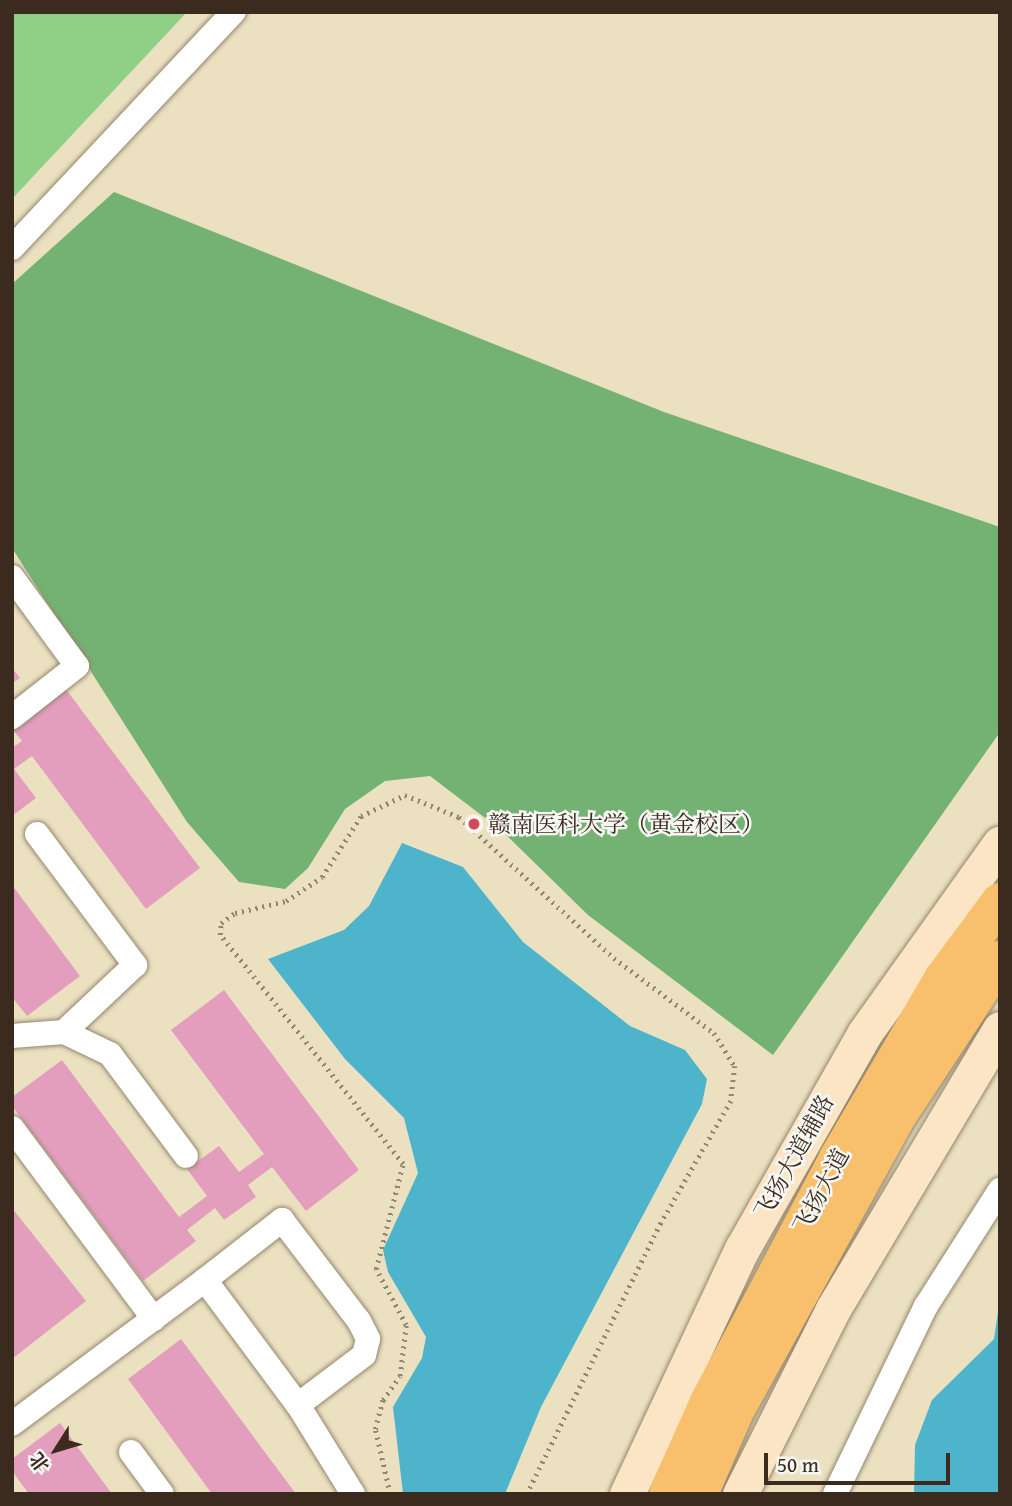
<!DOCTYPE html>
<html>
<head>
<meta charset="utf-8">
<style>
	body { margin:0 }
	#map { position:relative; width:1012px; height:1506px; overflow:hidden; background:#ebe1c0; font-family:"Gentium Book Plus","Noto Serif SC",serif }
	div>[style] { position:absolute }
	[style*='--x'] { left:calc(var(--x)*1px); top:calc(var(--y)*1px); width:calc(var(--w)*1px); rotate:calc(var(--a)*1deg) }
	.green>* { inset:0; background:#8fcf86 }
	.forest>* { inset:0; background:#73b273 }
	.water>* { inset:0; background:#4db4cb }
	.building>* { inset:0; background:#e39ebe }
	.path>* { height:4.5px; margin-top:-2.25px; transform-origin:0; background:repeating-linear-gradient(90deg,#93866f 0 2px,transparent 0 7px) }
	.roads { filter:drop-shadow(0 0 2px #93866f) drop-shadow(0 0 2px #93866f) }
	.street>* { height:24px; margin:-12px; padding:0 12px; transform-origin:12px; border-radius:12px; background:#fff }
	.secondary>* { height:35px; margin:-17.5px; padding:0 17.5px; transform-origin:17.5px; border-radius:17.5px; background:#fce5c4 }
	.primary>* { height:38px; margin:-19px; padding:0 19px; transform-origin:19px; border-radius:19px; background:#f8bf6c }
	.dots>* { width:19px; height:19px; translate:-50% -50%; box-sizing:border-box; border:4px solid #f6f6f2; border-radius:50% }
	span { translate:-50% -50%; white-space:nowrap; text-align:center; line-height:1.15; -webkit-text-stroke:5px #f6f6f2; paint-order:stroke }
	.poi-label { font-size:23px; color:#3b2a1e }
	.left { translate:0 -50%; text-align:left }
	.street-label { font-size:23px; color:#3b2a1e }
	.frame { position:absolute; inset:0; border:14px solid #3b2a1e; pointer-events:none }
	.north { position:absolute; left:21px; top:1415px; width:70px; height:70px; -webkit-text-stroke:5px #f6f6f2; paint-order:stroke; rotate:233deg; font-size:19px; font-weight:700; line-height:28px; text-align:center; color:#3b2a1e }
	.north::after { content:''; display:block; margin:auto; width:24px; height:32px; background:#3b2a1e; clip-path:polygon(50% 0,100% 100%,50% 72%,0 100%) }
	.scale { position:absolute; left:764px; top:1453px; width:186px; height:32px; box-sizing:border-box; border:4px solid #3b2a1e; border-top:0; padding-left:9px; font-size:21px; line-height:24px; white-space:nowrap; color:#3b2a1e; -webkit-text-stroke:5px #f6f6f2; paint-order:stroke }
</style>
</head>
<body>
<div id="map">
	<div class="green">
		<i style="clip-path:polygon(12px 12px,187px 12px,12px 199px)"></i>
	</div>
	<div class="forest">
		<i style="clip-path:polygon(114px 192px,664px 412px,1000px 527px,1000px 732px,773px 1055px,588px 915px,501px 830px,430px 776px,385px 781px,345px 809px,308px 868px,285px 889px,239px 882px,187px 822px,12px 548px,12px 284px)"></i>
	</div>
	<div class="water">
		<i style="clip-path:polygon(402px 843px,463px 867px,523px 942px,630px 1026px,685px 1050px,707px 1079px,702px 1104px,541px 1407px,505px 1494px,403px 1494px,393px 1407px,422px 1358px,426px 1337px,388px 1272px,383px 1250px,418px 1173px,404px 1118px,345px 1059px,268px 959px,344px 930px,369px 906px)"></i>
		<i style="clip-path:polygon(1000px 1298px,1000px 1494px,914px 1494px,915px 1445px,932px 1400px,994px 1339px)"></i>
	</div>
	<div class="building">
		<i style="clip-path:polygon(12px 668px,20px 678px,12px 683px)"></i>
		<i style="clip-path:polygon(65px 688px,200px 868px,146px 909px,32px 756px,14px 769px,36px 798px,12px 816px,12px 748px,22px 741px,12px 729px)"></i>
		<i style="clip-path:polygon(12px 885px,80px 976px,27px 1016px,12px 997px)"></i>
		<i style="clip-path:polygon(224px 990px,359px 1170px,306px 1211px,272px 1167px,248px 1185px,256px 1197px,224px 1220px,215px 1208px,187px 1230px,196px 1241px,143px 1281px,12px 1106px,12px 1097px,62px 1060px,179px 1217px,207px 1196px,187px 1169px,219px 1146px,239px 1172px,264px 1154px,171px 1030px)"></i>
		<i style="clip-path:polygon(12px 1208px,86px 1301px,12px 1359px)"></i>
		<i style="clip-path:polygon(181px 1339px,296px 1494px,212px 1494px,128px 1379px)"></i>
		<i style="clip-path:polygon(60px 1423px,112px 1494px,29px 1494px,12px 1471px,12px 1459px)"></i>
	</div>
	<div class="path">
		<i style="--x:390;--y:1494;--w:67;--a:-103"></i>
		<i style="--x:375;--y:1429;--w:30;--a:-75"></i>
		<i style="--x:383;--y:1400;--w:29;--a:-55"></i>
		<i style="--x:400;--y:1376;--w:51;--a:-83.3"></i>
		<i style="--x:406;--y:1325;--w:64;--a:-118.2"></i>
		<i style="--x:376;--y:1269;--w:108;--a:-75.6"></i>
		<i style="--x:403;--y:1164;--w:293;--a:-128.6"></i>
		<i style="--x:220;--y:935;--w:12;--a:-85"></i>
		<i style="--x:221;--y:923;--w:17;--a:-36"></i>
		<i style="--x:235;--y:913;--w:52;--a:-13.2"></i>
		<i style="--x:286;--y:901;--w:43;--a:-33.7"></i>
		<i style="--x:322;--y:877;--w:72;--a:-57.4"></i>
		<i style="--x:361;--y:816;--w:49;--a:-25.5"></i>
		<i style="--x:405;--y:795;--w:58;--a:22.2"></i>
		<i style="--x:459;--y:817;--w:210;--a:42.3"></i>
		<i style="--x:614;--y:958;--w:125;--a:36.9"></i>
		<i style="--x:714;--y:1033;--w:39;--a:58"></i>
		<i style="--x:735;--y:1066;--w:35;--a:97"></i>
		<i style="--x:731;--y:1101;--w:141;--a:119.8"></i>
		<i style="--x:661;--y:1223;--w:302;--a:116.3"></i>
	</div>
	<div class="roads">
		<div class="street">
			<i style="--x:12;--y:248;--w:324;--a:-46.8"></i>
			<i style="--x:12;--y:577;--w:110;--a:53.9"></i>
			<i style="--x:77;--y:666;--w:83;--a:141.9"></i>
			<i style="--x:37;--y:834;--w:164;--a:53.2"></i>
			<i style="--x:135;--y:965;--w:98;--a:136.7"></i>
			<i style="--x:12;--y:1036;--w:52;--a:-4.4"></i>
			<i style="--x:64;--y:1032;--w:51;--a:25.6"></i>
			<i style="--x:110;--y:1054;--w:127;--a:53.3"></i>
			<i style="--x:12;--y:1128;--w:238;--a:53.4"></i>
			<i style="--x:205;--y:1280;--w:98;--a:-37.9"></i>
			<i style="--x:282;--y:1220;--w:127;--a:52.7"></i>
			<i style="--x:359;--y:1321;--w:20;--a:63"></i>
			<i style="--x:368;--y:1339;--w:16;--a:104"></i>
			<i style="--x:364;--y:1355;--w:83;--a:142.9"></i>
			<i style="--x:12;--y:1424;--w:241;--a:-36.7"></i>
			<i style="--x:205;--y:1280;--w:156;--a:53.4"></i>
			<i style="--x:298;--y:1405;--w:105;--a:58.3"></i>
			<i style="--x:131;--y:1452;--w:52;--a:53.6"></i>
			<i style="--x:835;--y:1494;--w:209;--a:-64.2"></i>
			<i style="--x:926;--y:1306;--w:138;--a:-57.5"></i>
		</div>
		<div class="secondary">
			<i style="--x:627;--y:1494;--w:271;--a:-64.9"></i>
			<i style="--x:742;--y:1249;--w:247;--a:-60.4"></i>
			<i style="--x:864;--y:1034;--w:234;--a:-54.5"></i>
			<i style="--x:740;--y:1494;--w:207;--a:-63.3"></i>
			<i style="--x:833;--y:1309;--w:326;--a:-59.2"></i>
		</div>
		<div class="primary">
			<i style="--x:668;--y:1494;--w:101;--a:-66"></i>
			<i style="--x:709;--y:1402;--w:276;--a:-62.1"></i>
			<i style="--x:838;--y:1158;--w:208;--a:-59.6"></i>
			<i style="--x:943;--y:979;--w:96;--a:-53.5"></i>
			<i style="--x:699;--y:1494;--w:90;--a:-66.6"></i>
			<i style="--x:735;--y:1411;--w:338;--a:-61.2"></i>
			<i style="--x:898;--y:1115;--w:186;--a:-56.7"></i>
		</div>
	</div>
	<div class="dots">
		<i style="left:474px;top:824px;background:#d1495b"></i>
	</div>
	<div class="poi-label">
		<span class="left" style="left:488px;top:824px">赣南医科大学（黄金校区）</span>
	</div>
	<div class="street-label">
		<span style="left:794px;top:1157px;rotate:-61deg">飞扬大道辅路</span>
		<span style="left:821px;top:1191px;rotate:-62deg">飞扬大道</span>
	</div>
	<div class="frame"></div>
	<div class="north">北</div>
	<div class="scale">50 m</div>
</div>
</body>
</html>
